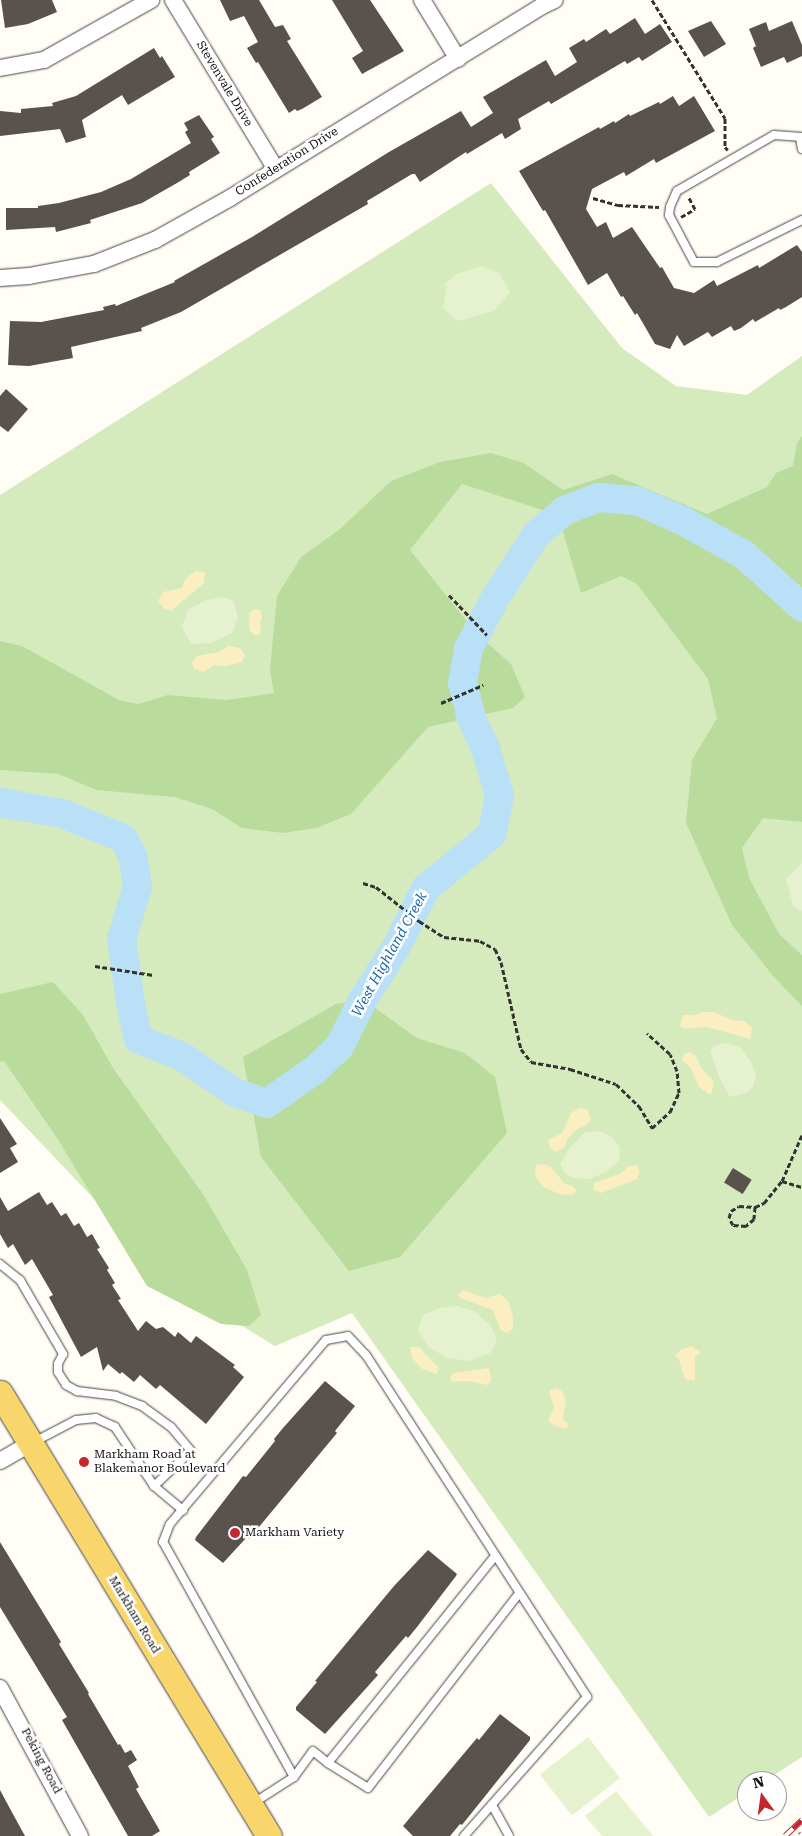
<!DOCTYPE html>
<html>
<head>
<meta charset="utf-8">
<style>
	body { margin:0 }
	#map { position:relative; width:802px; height:1836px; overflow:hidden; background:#fffdf5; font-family:"Roboto Serif",serif }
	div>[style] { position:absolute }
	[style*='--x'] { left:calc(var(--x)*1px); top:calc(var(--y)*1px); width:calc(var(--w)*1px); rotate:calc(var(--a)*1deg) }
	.green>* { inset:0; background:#d5ebbd }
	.forest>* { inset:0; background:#b9dc9c }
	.sand>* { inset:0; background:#fbeec1 }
	.pitch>* { inset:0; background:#e6f2cf; transform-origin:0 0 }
	.river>* { height:29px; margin:-14.5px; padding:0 14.5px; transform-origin:14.5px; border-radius:14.5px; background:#b9e0f7 }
	.building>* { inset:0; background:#5a524d; transform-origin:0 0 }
	.path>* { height:3px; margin-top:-1.5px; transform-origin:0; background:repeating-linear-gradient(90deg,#333 0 5px,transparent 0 7.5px) }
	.roads { filter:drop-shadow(0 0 1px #444) drop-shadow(0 0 1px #444) }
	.lane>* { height:8px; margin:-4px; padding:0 4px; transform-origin:4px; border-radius:4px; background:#fff }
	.street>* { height:16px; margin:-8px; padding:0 8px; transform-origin:8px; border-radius:8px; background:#fff }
	.primary>* { height:25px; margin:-12.5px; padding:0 12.5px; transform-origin:12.5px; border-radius:12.5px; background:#f9d66b }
	.rail>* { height:5.5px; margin-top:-2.75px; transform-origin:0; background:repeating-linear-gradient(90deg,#fff 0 11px,#c4262e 0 22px); box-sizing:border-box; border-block:1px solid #c4262e }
	.dots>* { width:14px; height:14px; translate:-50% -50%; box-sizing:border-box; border:2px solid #fff; border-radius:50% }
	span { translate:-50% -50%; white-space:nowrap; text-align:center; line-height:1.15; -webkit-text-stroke:5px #fff; paint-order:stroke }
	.street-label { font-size:12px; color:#111 }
	.poi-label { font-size:12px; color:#111 }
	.left { translate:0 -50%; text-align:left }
	.water-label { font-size:14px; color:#1768a6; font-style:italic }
	.north { position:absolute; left:737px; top:1771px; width:50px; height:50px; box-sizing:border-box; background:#fff; border:1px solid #a0a0a0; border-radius:50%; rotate:346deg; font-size:14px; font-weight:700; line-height:20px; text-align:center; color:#111 }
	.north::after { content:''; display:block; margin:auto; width:18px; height:22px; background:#c4262e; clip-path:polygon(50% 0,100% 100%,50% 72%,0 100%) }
</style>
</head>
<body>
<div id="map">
	<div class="green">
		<i style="clip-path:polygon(491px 183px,622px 348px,676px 386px,747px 395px,802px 356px,802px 1757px,765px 1781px,747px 1781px,747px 1792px,709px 1817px,352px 1313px,275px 1346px,177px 1286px,0 1100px,0 495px)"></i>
	</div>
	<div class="forest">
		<i style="clip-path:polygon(802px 436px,802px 822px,763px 818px,742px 848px,749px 878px,779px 934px,802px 955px,802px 1006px,774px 977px,732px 925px,686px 823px,692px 760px,717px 718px,708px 679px,637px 584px,621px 576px,581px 593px,558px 515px,462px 484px,410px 550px,477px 634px,511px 664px,525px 697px,513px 708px,428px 727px,351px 814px,316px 828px,283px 833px,242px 828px,212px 809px,175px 797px,96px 790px,59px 774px,0 770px,0 641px,22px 646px,119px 700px,138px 704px,168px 695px,226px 700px,274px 693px,270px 670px,277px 596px,301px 557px,340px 529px,391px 481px,440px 462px,491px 453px,524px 463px,563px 490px,612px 474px,707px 514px,767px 487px,776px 473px,793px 466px,797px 443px)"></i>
		<i style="clip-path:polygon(53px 982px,83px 1015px,113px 1068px,203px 1194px,247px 1270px,261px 1315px,249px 1326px,221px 1324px,147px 1286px,57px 1138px,4px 1061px,0 1062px,0 994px)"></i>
		<i style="clip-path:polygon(364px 1000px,417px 1038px,465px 1053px,495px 1077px,507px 1133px,400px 1257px,349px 1271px,261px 1157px,243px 1057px,336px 1004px)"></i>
	</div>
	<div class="sand">
		<i style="clip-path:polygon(196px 571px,205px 572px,204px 583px,171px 611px,164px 609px,158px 601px,163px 592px,182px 588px,186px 578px)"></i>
		<i style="clip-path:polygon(254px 609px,260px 610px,262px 616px,260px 623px,261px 629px,260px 634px,255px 635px,250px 631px,249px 623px,250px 613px)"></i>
		<i style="clip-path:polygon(228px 646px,240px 648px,245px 655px,242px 662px,226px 666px,214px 665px,204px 672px,194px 669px,192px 662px,197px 656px,219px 652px)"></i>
		<i style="clip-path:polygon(703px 1012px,714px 1012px,732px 1020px,745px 1021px,752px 1028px,750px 1039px,707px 1027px,685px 1029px,680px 1026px,683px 1015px,694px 1015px)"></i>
		<i style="clip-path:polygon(689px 1052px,695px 1055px,702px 1069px,714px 1082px,711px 1095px,699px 1087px,690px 1067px,682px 1060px,683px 1055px)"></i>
		<i style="clip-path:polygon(580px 1108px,588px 1110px,591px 1120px,585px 1126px,577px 1129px,568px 1138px,564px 1148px,556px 1152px,550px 1148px,548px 1140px,563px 1132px,571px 1113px)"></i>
		<i style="clip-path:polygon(543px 1164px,551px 1167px,564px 1183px,573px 1186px,577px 1191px,571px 1195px,559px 1194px,544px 1187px,536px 1178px,535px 1171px,536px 1165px)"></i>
		<i style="clip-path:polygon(637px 1165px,640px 1171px,637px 1179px,601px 1193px,593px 1190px,594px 1183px,622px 1173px,628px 1166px)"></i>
		<i style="clip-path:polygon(463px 1290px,485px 1298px,500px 1294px,508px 1301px,513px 1316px,513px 1329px,506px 1333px,500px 1329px,493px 1310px,460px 1298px,458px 1294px)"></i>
		<i style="clip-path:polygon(692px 1346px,701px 1352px,695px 1357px,695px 1381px,685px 1379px,679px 1360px,675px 1355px,682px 1349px)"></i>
		<i style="clip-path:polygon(410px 1347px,419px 1347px,439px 1368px,437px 1374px,422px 1369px,412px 1358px)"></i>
		<i style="clip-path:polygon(489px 1368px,491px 1380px,488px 1385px,467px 1381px,451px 1382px,450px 1378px,453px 1373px)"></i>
		<i style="clip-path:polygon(555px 1388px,562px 1391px,566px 1400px,563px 1419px,568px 1424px,567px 1429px,555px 1426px,548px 1421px,554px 1407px,549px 1391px)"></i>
	</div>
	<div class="pitch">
		<i style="clip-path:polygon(482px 266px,499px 273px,510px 292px,494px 311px,457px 321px,443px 308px,447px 285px,442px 286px,457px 274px)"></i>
		<i style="clip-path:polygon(223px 597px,234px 601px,238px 618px,232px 633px,211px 643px,191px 644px,182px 627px,188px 610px,206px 600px)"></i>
		<i style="clip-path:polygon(802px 863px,802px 911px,793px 906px,786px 879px)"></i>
		<i style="clip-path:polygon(725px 1043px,740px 1047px,751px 1062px,756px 1075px,753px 1087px,746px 1093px,730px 1097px,720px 1079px,710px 1051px,714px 1046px)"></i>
		<i style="clip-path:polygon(599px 1131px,611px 1136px,620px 1148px,619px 1161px,606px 1172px,590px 1179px,573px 1178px,565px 1173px,560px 1164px,569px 1149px,584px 1133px)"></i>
		<i style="clip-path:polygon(457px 1306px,474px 1311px,491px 1326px,497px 1342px,490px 1353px,468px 1361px,447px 1358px,429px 1347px,418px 1330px,423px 1315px,440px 1308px)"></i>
		<i style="left:588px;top:1737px;width:52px;height:61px;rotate:52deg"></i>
		<i style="clip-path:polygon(616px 1791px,653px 1836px,602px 1836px,585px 1816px)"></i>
	</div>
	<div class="river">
		<i style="--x:0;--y:802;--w:63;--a:10.1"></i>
		<i style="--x:62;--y:813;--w:66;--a:22.3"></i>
		<i style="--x:123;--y:838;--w:22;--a:63"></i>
		<i style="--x:133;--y:858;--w:28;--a:82"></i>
		<i style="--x:137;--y:886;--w:55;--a:106.8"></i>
		<i style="--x:121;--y:939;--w:70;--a:81.8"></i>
		<i style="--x:131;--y:1008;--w:32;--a:77"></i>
		<i style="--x:138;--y:1039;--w:45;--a:20.9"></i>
		<i style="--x:180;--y:1055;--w:68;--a:34.2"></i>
		<i style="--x:236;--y:1093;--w:32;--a:18"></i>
		<i style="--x:266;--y:1103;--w:60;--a:-34.8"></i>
		<i style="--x:315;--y:1069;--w:33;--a:-44"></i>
		<i style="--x:339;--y:1046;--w:51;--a:-63.4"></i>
		<i style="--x:362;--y:1000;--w:64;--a:-57.8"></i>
		<i style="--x:396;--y:946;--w:65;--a:-63.4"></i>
		<i style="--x:425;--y:888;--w:85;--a:-39.3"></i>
		<i style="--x:491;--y:834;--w:40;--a:-78"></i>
		<i style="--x:499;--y:795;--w:49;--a:-106.6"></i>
		<i style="--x:485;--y:748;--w:33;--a:-115"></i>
		<i style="--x:471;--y:718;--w:37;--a:-104"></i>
		<i style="--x:462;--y:682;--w:35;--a:-80"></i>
		<i style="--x:468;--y:648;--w:58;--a:-62.1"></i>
		<i style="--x:495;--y:597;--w:74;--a:-57.2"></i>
		<i style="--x:535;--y:535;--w:38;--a:-41"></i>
		<i style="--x:564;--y:510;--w:36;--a:-21"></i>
		<i style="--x:598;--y:497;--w:38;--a:5"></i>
		<i style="--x:636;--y:500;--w:50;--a:23.5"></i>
		<i style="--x:682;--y:520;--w:70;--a:29.1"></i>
		<i style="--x:743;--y:554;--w:79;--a:41.9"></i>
	</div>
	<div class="building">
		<i style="clip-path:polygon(1px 0,52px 0,57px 12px,28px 24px,5px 28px)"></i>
		<i style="clip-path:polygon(220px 0,259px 0,275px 27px,283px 25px,291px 39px,287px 41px,322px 97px,302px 109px,297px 111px,295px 109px,289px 113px,258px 62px,256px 63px,247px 48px,258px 42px,244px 16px,230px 21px)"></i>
		<i style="clip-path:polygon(332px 0,370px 0,404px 51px,362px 74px,352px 58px,363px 51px)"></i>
		<i style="clip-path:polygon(635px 18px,645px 34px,660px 24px,672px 42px,642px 61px,639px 57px,627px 64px,625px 61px,551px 104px,549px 101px,518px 119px,521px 129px,505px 139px,502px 133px,467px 154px,466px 152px,420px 182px,415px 174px,412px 174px,367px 201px,368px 204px,181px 312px,141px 328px,142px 331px,71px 347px,73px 358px,29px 366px,8px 365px,10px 321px,41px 322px,104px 310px,103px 307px,115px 304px,116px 306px,175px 282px,174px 281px,252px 237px,389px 152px,461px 111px,471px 127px,493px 113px,483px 97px,546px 60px,555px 76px,577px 62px,569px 48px,584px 39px,586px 42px,606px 29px,610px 34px)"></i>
		<i style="clip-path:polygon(711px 21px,726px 44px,704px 57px,688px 31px)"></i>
		<i style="clip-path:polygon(792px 21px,802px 45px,802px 56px,787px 63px,784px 57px,761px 67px,753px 48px,756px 46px,749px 29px,766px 22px,769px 31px)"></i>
		<i style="clip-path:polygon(154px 48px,160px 58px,162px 56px,175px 77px,128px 105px,122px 95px,82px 120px,86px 137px,66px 143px,60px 129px,0 136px,0 111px,21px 113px,21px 109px,53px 106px,52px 103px,76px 96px)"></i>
		<i style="clip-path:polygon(673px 96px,679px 106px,694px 96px,715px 131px,656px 163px,654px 159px,626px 176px,624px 172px,592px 189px,586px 209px,597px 227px,606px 222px,613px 238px,632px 227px,660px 268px,662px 267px,674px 288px,694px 293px,714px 280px,717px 286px,758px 265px,759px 268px,797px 245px,802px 252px,802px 297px,786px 307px,780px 310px,779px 308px,755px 322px,753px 319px,741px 328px,734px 331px,731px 326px,712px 337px,708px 332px,684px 346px,677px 335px,670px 349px,655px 344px,637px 313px,635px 315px,623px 296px,621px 297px,607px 273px,588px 285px,545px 210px,543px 211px,519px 171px,599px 127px,600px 129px,614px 121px,615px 123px,629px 114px,630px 116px,659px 102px,660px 104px)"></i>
		<i style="clip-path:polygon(199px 115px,214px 137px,211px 139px,220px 153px,189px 172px,190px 175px,177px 183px,142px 203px,90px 220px,91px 223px,56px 232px,55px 227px,6px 230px,6px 208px,38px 208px,38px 206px,59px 203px,101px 192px,131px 179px,191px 143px,185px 132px,188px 130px,184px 123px)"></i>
		<i style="clip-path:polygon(6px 389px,28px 409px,8px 432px,0 426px,0 396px)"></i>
		<i style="clip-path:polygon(0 1118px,17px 1144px,10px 1148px,18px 1162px,0 1173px)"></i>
		<i style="left:733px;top:1168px;width:22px;height:17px;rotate:32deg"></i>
		<i style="clip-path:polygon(39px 1192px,47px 1205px,52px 1202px,61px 1216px,66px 1213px,74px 1226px,79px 1223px,87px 1237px,92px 1234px,100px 1248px,97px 1249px,109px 1268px,107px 1270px,115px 1283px,112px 1285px,121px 1299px,118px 1300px,138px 1331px,146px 1321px,156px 1329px,163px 1327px,175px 1337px,178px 1332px,191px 1343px,196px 1336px,235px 1365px,233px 1367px,244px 1377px,206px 1424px,160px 1385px,156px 1389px,140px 1375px,134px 1382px,122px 1372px,120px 1374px,108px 1364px,103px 1371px,97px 1347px,81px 1357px,49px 1297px,53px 1295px,32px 1259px,25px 1265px,13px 1244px,8px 1248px,0 1234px,0 1197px,8px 1211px)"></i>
		<i style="clip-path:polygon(325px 1381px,355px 1406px,335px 1431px,337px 1433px,249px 1539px,247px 1537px,223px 1563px,195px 1540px,196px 1537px,243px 1476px,246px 1477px,275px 1441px,274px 1439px,283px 1428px)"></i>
		<i style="clip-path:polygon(0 1542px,61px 1642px,59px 1644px,89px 1693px,88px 1694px,118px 1745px,120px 1744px,125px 1753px,131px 1750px,137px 1760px,128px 1766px,139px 1787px,136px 1789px,160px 1831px,152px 1836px,128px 1836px,62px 1720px,67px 1717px,0 1607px)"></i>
		<i style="clip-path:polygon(428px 1550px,457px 1574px,456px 1576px,417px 1627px,408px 1638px,406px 1636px,375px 1672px,378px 1675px,325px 1734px,296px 1710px,296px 1707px,317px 1682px,315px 1681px,394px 1586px)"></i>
		<i style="clip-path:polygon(500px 1714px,530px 1737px,530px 1740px,462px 1825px,460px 1824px,450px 1836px,413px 1836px,403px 1826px,477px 1738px,479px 1740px)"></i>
		<i style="clip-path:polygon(0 1790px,14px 1816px,25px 1836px,0 1836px)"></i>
	</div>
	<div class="path">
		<i style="--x:652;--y:0;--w:139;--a:58.3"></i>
		<i style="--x:725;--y:118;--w:29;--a:90"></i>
		<i style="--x:725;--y:147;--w:4;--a:45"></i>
		<i style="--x:593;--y:198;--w:26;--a:16"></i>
		<i style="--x:618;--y:205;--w:41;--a:2.8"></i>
		<i style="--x:681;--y:217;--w:16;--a:-30"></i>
		<i style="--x:695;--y:209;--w:15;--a:-118"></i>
		<i style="--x:449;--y:595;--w:55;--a:46.5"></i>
		<i style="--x:441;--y:703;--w:46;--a:-23.2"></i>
		<i style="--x:363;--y:883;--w:14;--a:17"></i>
		<i style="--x:376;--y:887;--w:55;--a:38.3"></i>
		<i style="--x:419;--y:921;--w:30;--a:33"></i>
		<i style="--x:444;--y:937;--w:36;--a:6"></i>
		<i style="--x:480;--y:941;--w:17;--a:28"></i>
		<i style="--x:495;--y:949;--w:14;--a:65"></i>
		<i style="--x:501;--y:962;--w:89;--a:77.1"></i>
		<i style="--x:521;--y:1049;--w:16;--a:52"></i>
		<i style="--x:531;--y:1062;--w:40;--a:10"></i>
		<i style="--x:570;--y:1069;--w:48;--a:18.1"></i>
		<i style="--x:616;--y:1084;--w:32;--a:44"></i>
		<i style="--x:639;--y:1106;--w:26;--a:59"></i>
		<i style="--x:652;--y:1128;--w:24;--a:-42"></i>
		<i style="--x:670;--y:1112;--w:21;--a:-65"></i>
		<i style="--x:679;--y:1093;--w:22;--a:-95"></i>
		<i style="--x:677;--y:1071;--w:18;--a:-112"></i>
		<i style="--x:670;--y:1054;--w:31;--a:-138"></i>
		<i style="--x:95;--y:966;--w:59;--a:8.8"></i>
		<i style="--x:782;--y:1181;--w:21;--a:17"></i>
		<i style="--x:755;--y:1207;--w:12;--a:95"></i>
		<i style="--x:754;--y:1219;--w:11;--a:139"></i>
		<i style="--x:746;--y:1226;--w:13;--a:-176"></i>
		<i style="--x:733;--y:1225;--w:8;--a:-120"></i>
		<i style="--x:729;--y:1218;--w:7;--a:-74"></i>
		<i style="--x:731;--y:1211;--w:9;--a:-32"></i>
		<i style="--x:739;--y:1206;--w:16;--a:4"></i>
		<i style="--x:755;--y:1207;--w:10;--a:-24"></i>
		<i style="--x:764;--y:1203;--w:28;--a:-51"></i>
		<i style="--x:782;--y:1181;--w:50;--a:-66.5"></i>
	</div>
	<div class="roads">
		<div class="lane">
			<i style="--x:802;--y:137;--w:28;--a:-176"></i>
			<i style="--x:774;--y:135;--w:112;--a:150"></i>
			<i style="--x:677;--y:191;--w:17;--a:114"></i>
			<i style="--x:670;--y:207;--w:8;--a:97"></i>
			<i style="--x:669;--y:215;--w:53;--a:62"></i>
			<i style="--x:694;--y:262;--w:23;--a:0"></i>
			<i style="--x:717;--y:262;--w:95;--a:-26.3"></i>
			<i style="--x:800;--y:138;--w:11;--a:80"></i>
			<i style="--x:0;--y:1264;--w:26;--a:39"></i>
			<i style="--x:20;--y:1280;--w:86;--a:59.8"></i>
			<i style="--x:63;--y:1354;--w:11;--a:117"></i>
			<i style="--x:58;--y:1364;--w:8;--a:90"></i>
			<i style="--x:58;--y:1372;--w:15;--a:58"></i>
			<i style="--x:66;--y:1385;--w:13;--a:29"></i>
			<i style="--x:77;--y:1391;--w:39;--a:7"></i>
			<i style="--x:116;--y:1396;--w:28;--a:21"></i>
			<i style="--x:142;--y:1406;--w:36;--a:36"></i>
			<i style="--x:171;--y:1427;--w:31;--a:50"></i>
			<i style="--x:191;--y:1451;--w:51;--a:136.6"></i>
			<i style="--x:154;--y:1486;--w:71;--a:-123.5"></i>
			<i style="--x:115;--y:1427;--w:21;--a:-155"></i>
			<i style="--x:96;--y:1418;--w:20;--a:174"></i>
			<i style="--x:76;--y:1420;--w:47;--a:152.4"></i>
			<i style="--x:154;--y:1486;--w:38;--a:40"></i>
			<i style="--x:328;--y:1763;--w:47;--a:32"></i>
			<i style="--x:368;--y:1788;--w:247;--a:-52.2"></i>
			<i style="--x:294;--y:1777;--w:269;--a:-119.1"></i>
			<i style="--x:163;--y:1542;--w:19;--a:-69"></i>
			<i style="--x:170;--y:1524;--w:241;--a:-49.7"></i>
			<i style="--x:326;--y:1340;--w:22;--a:-10"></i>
			<i style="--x:348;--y:1336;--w:26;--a:47"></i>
			<i style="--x:366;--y:1355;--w:407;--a:57.1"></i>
			<i style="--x:587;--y:1697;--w:186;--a:131.5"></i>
			<i style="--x:252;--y:1804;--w:50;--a:-32.7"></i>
			<i style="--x:294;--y:1777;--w:32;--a:-54"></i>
			<i style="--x:313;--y:1751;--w:19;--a:39"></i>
			<i style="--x:328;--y:1763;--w:266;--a:-51.1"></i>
			<i style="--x:492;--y:1805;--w:35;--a:61"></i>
		</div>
		<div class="street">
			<i style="--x:173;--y:0;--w:197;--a:58.7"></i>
			<i style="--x:422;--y:0;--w:69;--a:58.6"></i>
			<i style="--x:0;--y:68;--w:45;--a:-10.3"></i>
			<i style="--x:44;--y:60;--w:123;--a:-29.3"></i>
			<i style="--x:0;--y:278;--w:29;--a:-4"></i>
			<i style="--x:29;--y:276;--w:66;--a:-10.5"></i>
			<i style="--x:94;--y:264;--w:66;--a:-21.5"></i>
			<i style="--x:155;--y:240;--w:86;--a:-29.2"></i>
			<i style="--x:230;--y:198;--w:366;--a:-31.6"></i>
			<i style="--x:542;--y:6;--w:14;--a:-25"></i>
			<i style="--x:0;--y:1461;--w:34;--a:-30"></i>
			<i style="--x:0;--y:1688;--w:168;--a:61.6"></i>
		</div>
		<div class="primary">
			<i style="--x:0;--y:1393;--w:518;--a:58.73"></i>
		</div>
	</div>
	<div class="rail">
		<i style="--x:785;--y:1836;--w:23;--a:-43"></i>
		<i style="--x:800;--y:1836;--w:3;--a:-45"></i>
	</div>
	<div class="dots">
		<i style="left:84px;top:1462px;background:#c4262e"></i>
		<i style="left:235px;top:1533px;background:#c4262e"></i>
	</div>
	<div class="street-label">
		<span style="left:224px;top:84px;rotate:59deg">Stevenvale Drive</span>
		<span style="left:287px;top:162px;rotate:-32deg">Confederation Drive</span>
		<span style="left:134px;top:1615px;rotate:59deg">Markham Road</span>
		<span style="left:41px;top:1761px;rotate:62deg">Peking Road</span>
	</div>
	<div class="poi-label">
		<span class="left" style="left:94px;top:1462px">Markham Road at<br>Blakemanor Boulevard</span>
		<span class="left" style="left:245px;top:1533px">Markham Variety</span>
	</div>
	<div class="water-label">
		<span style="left:389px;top:954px;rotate:-61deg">West Highland Creek</span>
	</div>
	<div class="north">N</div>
</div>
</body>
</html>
